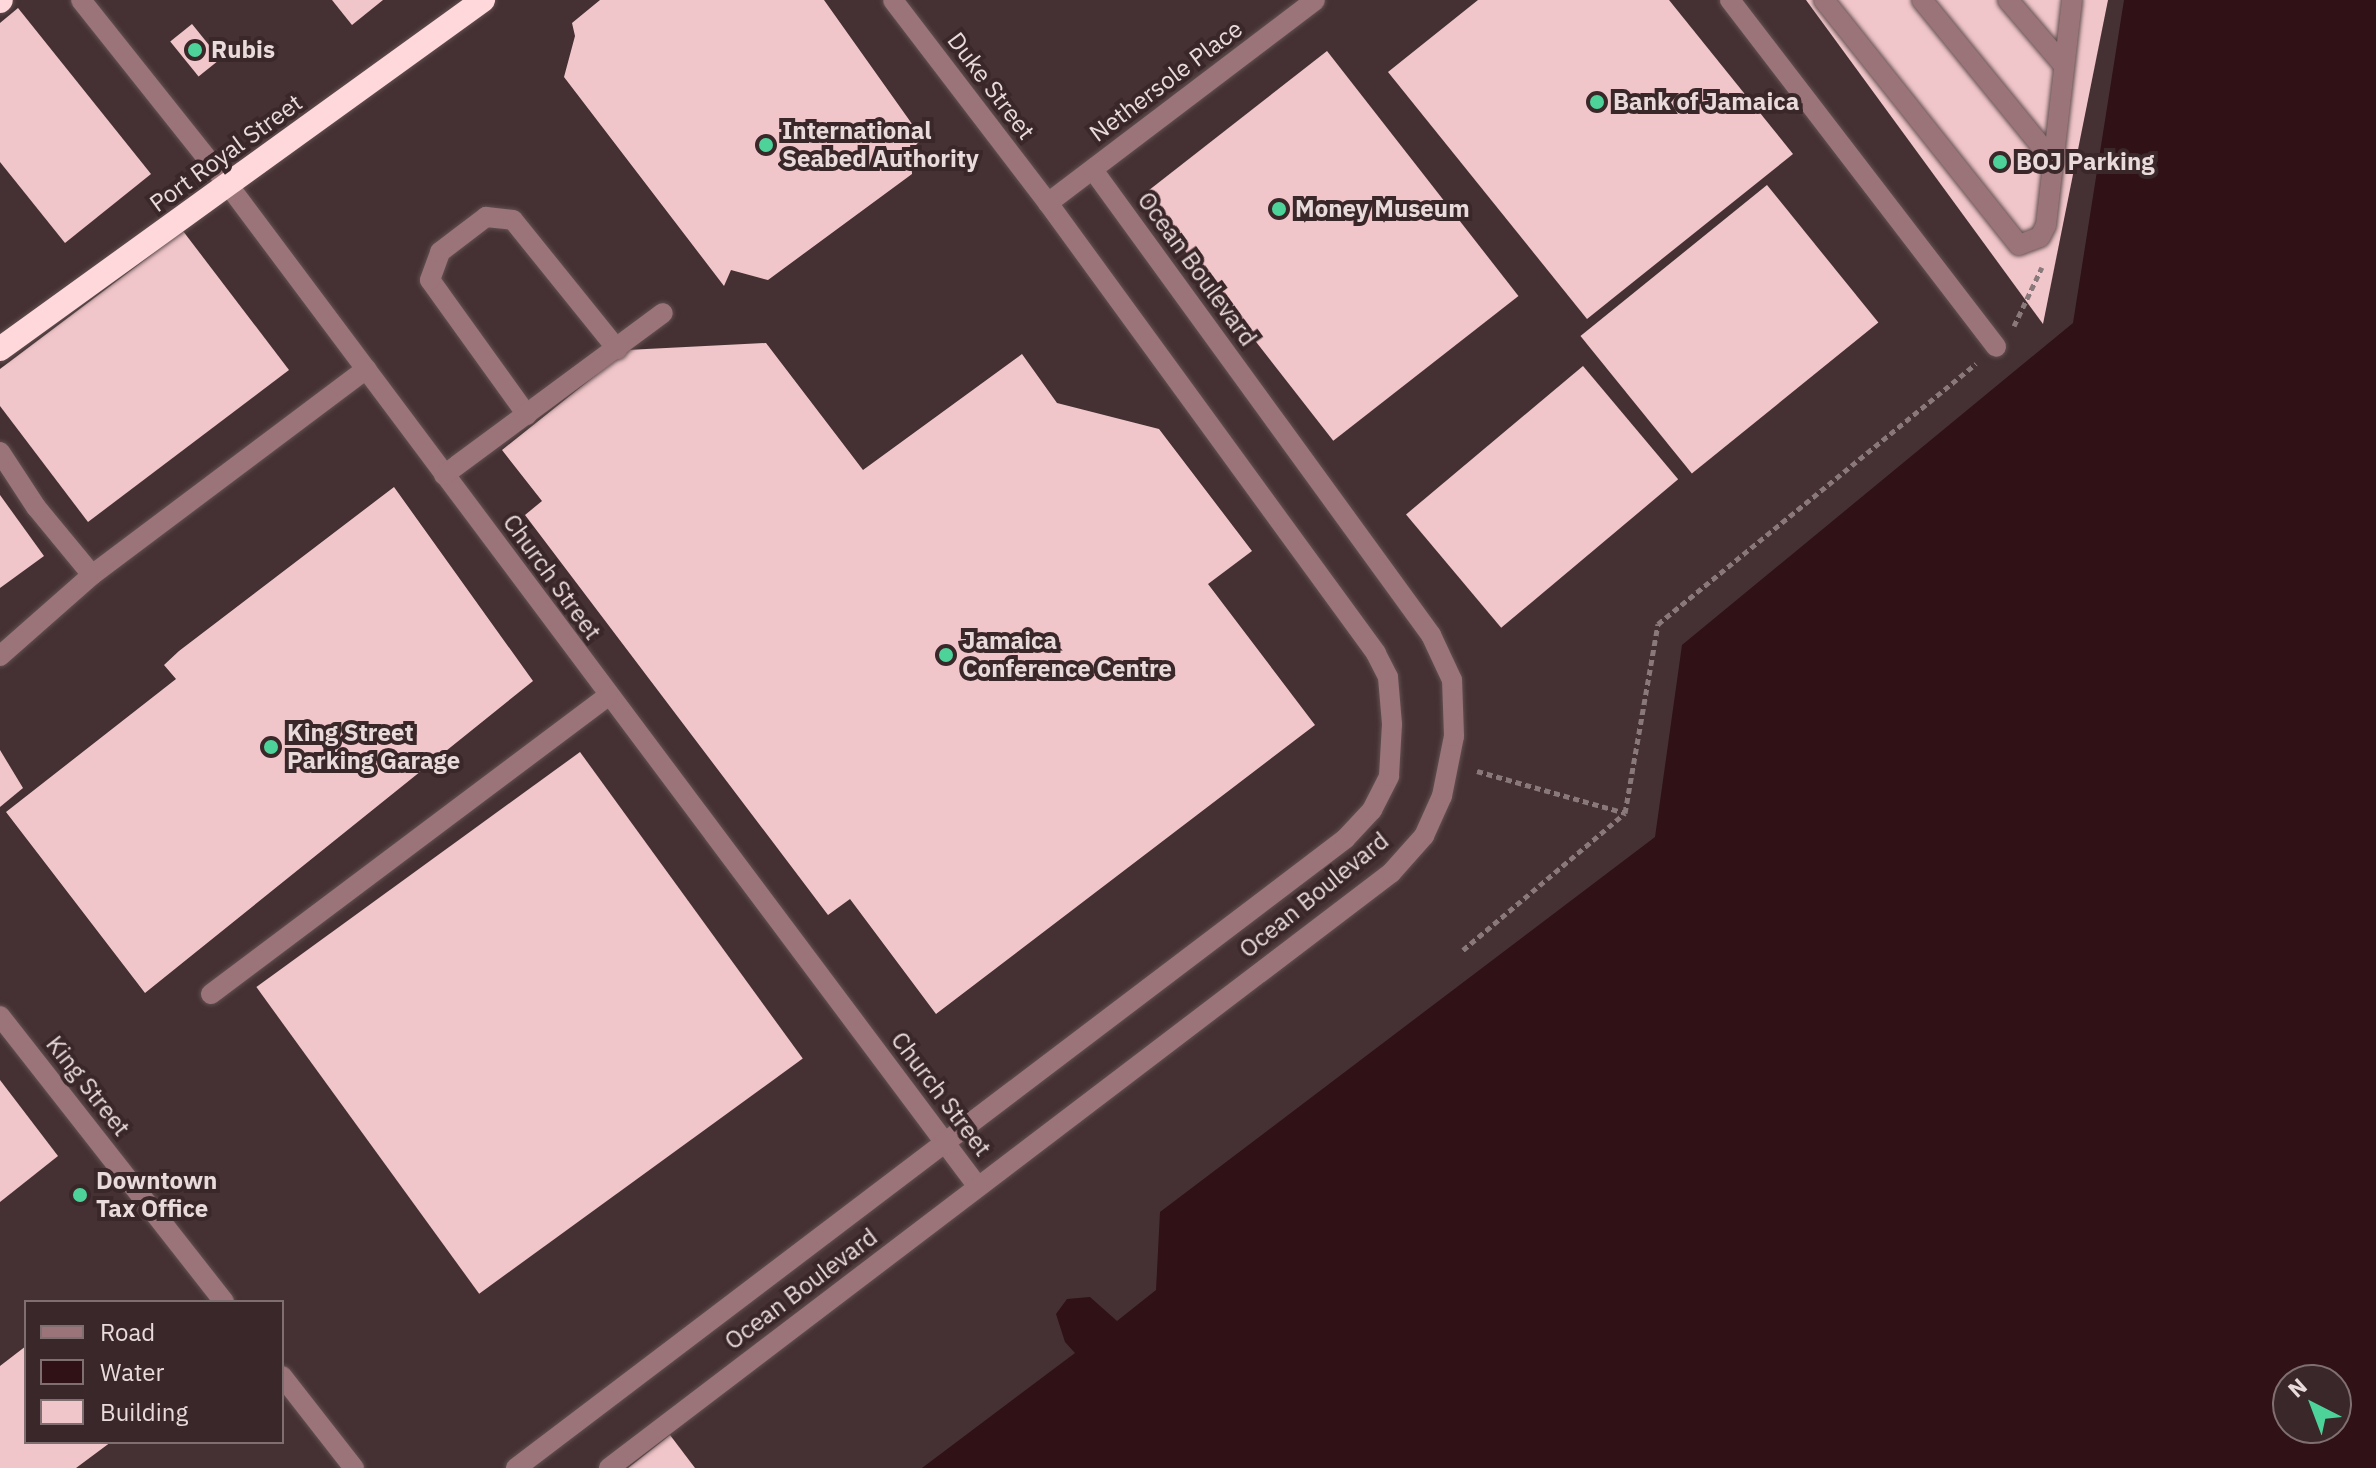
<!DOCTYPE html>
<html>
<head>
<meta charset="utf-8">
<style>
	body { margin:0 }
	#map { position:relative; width:2376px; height:1468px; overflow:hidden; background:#453133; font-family:"IBM Plex Sans",sans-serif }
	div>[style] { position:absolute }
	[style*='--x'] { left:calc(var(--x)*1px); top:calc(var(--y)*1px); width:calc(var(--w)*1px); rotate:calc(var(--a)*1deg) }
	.water>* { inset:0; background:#2f1116 }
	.building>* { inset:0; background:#f1c6ca; transform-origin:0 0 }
	.path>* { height:5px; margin-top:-2.5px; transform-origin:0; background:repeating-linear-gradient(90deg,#8a797a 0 6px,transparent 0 10px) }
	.roads { filter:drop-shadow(0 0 2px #635051) drop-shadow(0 0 2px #635051) }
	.minor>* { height:20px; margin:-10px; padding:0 10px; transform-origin:10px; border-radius:10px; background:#9a7478 }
	.highway>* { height:24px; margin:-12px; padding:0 12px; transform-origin:12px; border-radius:12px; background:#ffd8dc }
	.dots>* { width:22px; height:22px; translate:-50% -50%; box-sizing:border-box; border:4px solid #3a2729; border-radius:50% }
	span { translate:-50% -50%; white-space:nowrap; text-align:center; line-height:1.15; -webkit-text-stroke:8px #3a2729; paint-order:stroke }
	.poi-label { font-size:24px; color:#e9dbdc; font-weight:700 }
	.left { translate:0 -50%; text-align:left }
	.street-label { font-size:24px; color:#e9dbdc }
	.legend { position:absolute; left:24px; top:1300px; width:260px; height:144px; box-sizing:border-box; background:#3a2729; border:2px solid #806f71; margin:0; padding:10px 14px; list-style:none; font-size:24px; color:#e9dbdc }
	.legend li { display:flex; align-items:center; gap:16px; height:40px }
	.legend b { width:40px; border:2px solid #806f71 }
	.north { position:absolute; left:2272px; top:1364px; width:80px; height:80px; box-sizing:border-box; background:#3a2729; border:2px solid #806f71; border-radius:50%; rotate:318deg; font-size:22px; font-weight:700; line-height:32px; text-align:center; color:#e9dbdc }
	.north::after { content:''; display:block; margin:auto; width:28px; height:36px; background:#4dd39a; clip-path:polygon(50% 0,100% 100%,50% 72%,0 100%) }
</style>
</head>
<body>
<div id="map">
	<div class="water">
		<i style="clip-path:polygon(evenodd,2124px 0,2376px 0,2376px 1468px,922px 1468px,1075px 1353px,1065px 1342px,1056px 1314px,1067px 1299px,1090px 1297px,1117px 1321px,1156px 1290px,1160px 1212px,1655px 837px,1682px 645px,2073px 323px,2124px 0,2288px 1380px,2336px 1380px,2336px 1428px,2288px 1428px,2288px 1380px)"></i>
	</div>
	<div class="building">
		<i style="clip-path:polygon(332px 0,383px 0,352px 25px)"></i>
		<i style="clip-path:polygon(600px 0,824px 0,922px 138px,911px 151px,912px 174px,768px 280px,731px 270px,724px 286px,564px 77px,575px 36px,572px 23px)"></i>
		<i style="clip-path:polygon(1478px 0,1669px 0,1793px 154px,1587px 319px,1388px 72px)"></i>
		<i style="clip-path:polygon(1806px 0,2108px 0,2043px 324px)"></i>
		<i style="clip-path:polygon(18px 8px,151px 174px,65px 243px,0 162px,0 23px)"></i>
		<i style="left:192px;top:24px;width:45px;height:28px;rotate:51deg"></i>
		<i style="left:1327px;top:51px;width:311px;height:235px;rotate:52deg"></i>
		<i style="left:1767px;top:185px;width:177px;height:240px;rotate:51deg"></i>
		<i style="clip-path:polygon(183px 231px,289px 370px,88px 522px,0 406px,0 369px)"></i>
		<i style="clip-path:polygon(766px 343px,863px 470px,1022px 354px,1057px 403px,1159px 429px,1252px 551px,1208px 584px,1315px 725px,936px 1014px,850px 899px,828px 915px,525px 515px,542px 501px,502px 450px,627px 350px)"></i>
		<i style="left:1583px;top:366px;width:148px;height:231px;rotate:50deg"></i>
		<i style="clip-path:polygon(394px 487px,533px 681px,145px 993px,6px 812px,176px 679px,164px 665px,179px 651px)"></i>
		<i style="clip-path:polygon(0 495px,44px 556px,0 588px)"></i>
		<i style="clip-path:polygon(0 750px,23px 788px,0 807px)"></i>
		<i style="left:580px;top:752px;width:379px;height:400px;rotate:54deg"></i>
		<i style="clip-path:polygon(0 1080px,58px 1156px,0 1202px)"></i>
		<i style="clip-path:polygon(26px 1346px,26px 1442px,111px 1442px,76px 1468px,0 1468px,0 1366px)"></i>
		<i style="clip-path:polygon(670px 1435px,695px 1468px,628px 1468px)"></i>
	</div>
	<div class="path">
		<i style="--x:2014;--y:326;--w:65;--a:-64.6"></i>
		<i style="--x:1477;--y:771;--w:154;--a:15.8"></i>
		<i style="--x:1463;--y:950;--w:212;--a:-40.2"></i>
		<i style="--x:1625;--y:813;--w:192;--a:-80.1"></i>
		<i style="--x:1658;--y:624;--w:411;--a:-39.3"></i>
	</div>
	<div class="roads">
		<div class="minor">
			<i style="--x:81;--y:0;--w:238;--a:51.5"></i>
			<i style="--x:229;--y:186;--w:1250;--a:53.19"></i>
			<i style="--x:1730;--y:0;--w:437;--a:52.5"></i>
			<i style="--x:1824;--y:0;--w:313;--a:51.5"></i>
			<i style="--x:2019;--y:245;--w:22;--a:-21"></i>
			<i style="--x:2040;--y:237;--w:13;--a:-63"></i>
			<i style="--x:2046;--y:225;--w:226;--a:-83.4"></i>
			<i style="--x:1922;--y:0;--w:209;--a:50.8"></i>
			<i style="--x:2008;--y:0;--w:82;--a:49.5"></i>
			<i style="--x:1048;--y:203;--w:335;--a:-37.2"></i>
			<i style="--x:527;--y:415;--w:166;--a:-125.7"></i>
			<i style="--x:430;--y:280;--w:30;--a:-70"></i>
			<i style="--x:440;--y:252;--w:58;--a:-37.3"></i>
			<i style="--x:486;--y:217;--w:27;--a:6"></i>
			<i style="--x:513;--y:220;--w:166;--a:51.1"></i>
			<i style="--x:0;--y:452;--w:66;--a:56.8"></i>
			<i style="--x:36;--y:507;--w:88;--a:50.5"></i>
			<i style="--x:444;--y:475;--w:272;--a:-36.5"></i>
			<i style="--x:0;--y:656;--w:123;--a:-41.4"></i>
			<i style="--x:92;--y:575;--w:343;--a:-36.9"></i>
			<i style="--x:211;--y:994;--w:496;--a:-36.9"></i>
			<i style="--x:0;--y:1016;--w:363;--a:51.9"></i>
			<i style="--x:282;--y:1376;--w:117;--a:52"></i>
			<i style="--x:516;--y:1468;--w:1041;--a:-37.19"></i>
			<i style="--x:1345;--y:839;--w:40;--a:-47"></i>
			<i style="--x:1372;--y:810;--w:38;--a:-63"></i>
			<i style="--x:1389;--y:776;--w:52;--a:-86.7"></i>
			<i style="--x:1392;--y:724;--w:47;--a:-94.9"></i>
			<i style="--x:1388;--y:677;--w:27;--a:-117"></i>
			<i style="--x:1376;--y:653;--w:557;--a:-126.09"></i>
			<i style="--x:1048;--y:203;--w:255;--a:-127.4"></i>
			<i style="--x:609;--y:1468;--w:983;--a:-37.27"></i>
			<i style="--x:1391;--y:873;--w:50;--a:-48.3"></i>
			<i style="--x:1424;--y:836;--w:44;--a:-65.8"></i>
			<i style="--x:1442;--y:796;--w:61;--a:-78.7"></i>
			<i style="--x:1454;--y:736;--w:56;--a:-92"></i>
			<i style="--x:1452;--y:680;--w:50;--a:-115"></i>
			<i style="--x:1431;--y:635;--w:575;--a:-126.01"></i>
		</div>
		<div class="highway">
			<i style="--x:0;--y:1;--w:1;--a:-45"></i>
			<i style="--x:0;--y:349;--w:596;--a:-35.85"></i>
		</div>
	</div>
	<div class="dots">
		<i style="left:195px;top:50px;background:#4dd39a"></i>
		<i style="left:1597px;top:102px;background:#4dd39a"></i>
		<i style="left:766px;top:145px;background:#4dd39a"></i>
		<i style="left:2000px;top:162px;background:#4dd39a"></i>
		<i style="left:1279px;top:209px;background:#4dd39a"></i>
		<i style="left:946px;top:655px;background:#4dd39a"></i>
		<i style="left:271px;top:747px;background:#4dd39a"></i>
		<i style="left:80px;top:1195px;background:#4dd39a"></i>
	</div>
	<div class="poi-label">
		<span class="left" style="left:211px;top:50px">Rubis</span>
		<span class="left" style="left:1613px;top:102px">Bank of Jamaica</span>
		<span class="left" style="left:782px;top:145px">International<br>Seabed Authority</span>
		<span class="left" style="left:2016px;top:162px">BOJ Parking</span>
		<span class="left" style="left:1295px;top:209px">Money Museum</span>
		<span class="left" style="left:962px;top:655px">Jamaica<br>Conference Centre</span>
		<span class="left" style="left:287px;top:747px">King Street<br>Parking Garage</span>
		<span class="left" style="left:96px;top:1195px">Downtown<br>Tax Office</span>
	</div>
	<div class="street-label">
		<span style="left:1166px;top:81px;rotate:-37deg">Nethersole Place</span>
		<span style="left:991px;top:86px;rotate:53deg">Duke Street</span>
		<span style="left:226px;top:153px;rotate:-36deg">Port Royal Street</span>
		<span style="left:1197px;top:269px;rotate:54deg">Ocean Boulevard</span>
		<span style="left:552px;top:577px;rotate:54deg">Church Street</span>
		<span style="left:1314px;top:895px;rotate:-39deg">Ocean Boulevard</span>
		<span style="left:88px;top:1086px;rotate:52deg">King Street</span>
		<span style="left:941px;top:1094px;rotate:53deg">Church Street</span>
		<span style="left:801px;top:1289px;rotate:-37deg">Ocean Boulevard</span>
	</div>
	<ul class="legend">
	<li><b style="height:10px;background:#9a7478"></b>Road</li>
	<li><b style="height:22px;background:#2f1116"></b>Water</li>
	<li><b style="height:22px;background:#f1c6ca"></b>Building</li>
	</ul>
	<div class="north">N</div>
</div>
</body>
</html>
